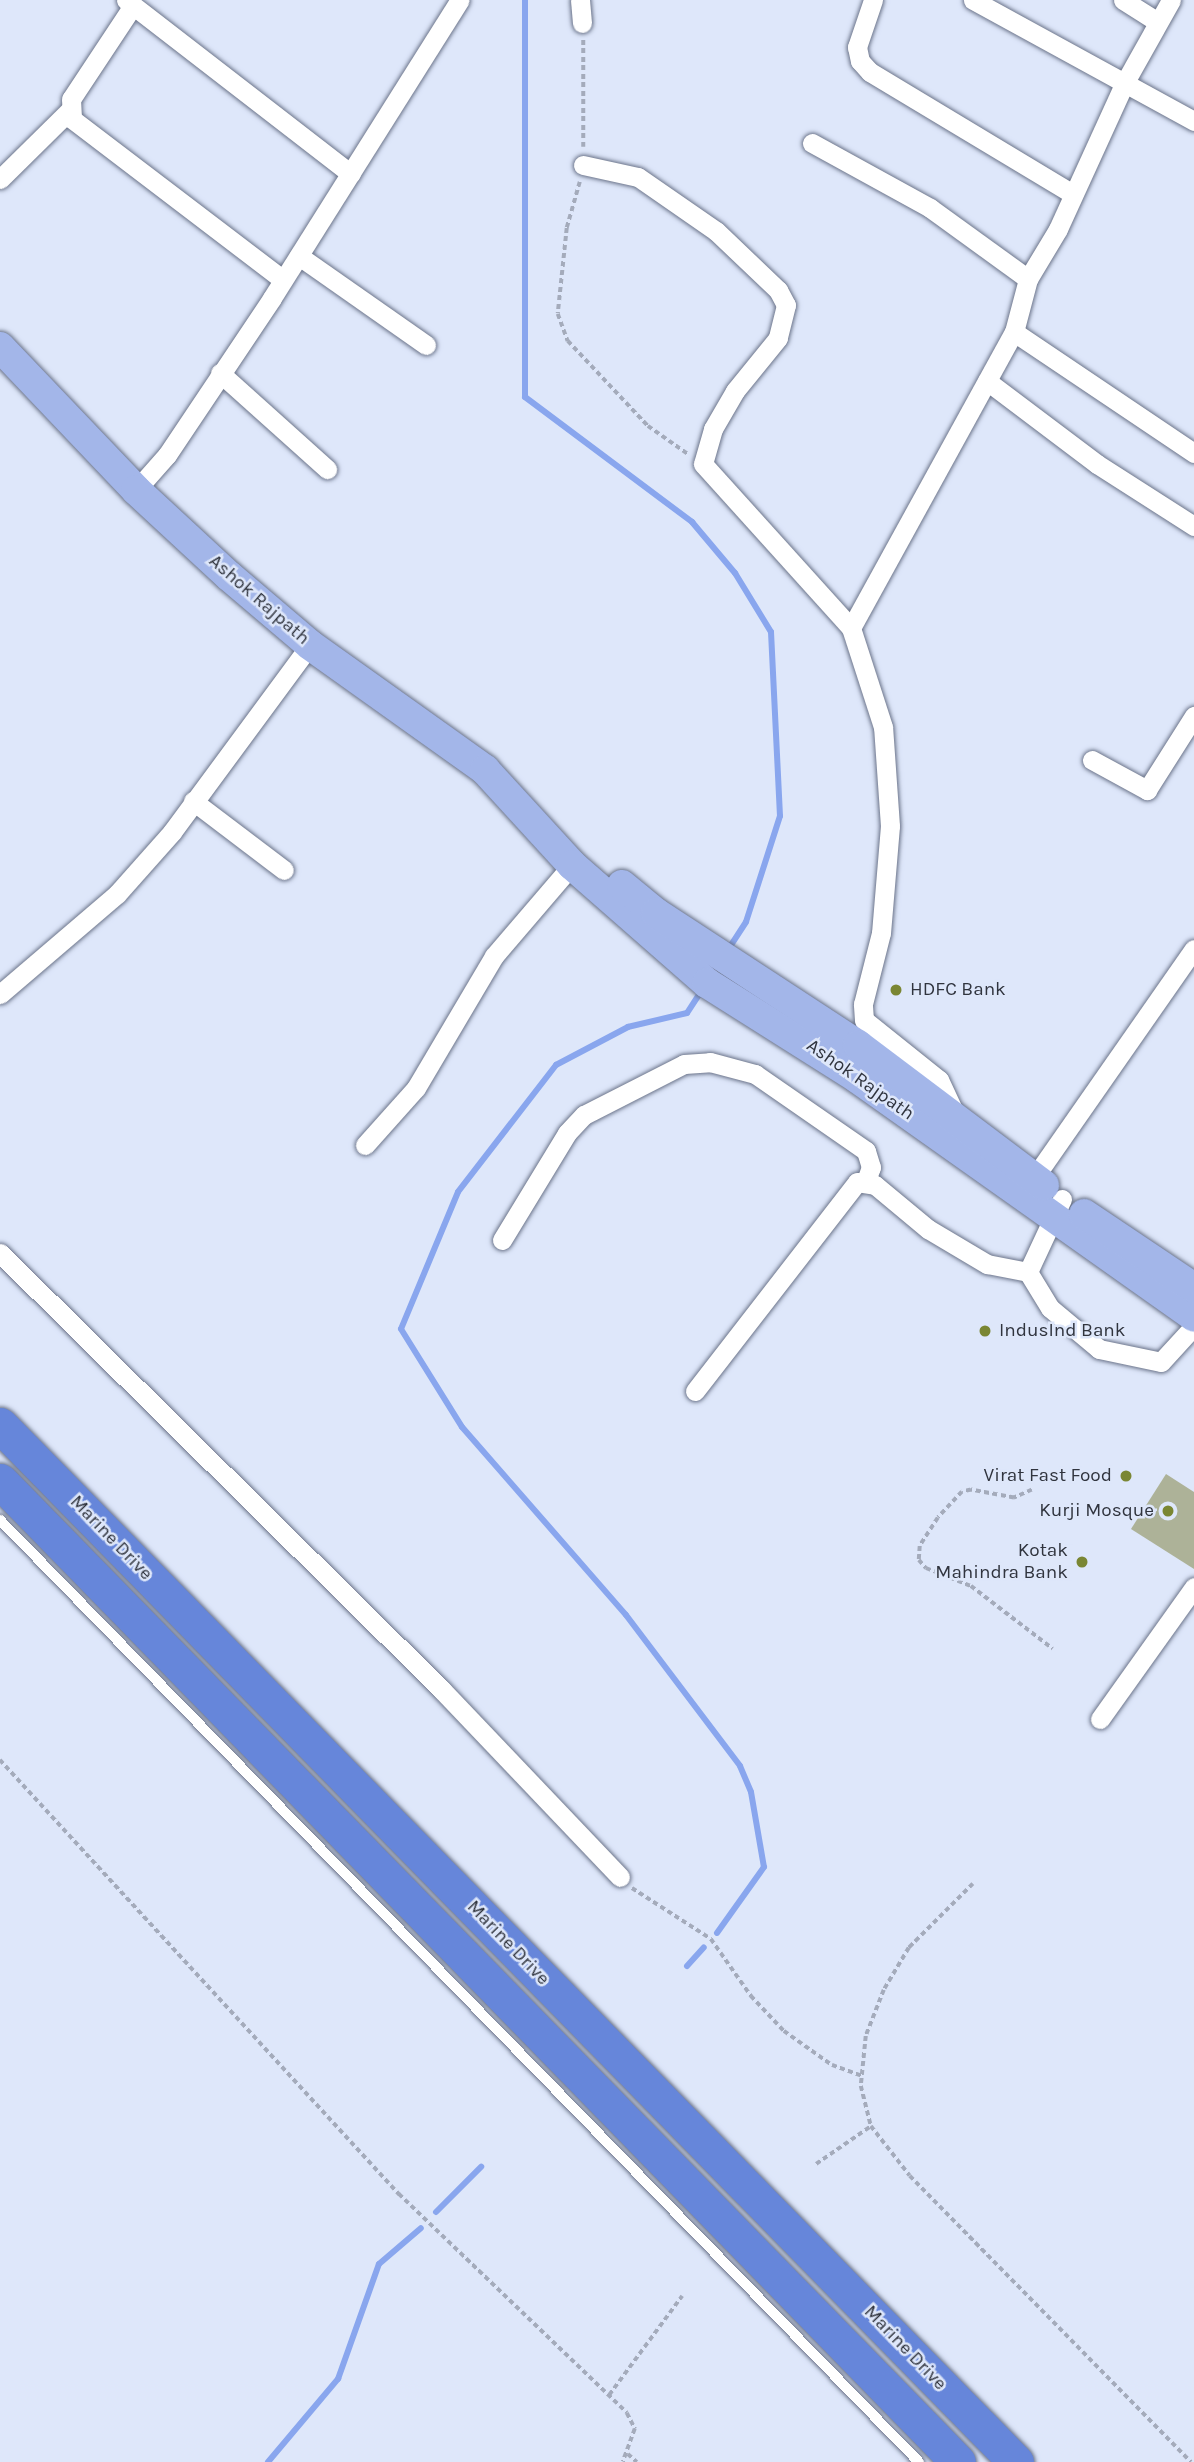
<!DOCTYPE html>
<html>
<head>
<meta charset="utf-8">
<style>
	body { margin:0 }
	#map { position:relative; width:1194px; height:2462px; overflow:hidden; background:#dee7fa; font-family:Karla,sans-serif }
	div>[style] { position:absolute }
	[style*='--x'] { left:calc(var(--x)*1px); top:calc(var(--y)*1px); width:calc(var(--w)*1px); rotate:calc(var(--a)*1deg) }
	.stream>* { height:6px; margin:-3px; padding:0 3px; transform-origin:3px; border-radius:3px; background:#89a6ee }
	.building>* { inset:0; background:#adb298 }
	.path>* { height:3.5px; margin-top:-1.75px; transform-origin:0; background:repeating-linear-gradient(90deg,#a4abbb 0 5px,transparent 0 8.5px) }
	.roads { filter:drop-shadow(0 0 2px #6b748a) drop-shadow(0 0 2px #6b748a) }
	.lane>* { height:10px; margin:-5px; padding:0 5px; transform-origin:5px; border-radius:5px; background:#fff }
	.street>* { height:19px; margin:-9.5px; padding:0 9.5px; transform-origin:9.5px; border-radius:9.5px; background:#fff }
	.primary>* { height:30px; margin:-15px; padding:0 15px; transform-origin:15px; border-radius:15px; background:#a3b6e9 }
	.highway>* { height:35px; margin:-17.5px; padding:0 17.5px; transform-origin:17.5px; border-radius:17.5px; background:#6686da }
	.dots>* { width:19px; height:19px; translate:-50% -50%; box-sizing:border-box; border:4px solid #dee7fa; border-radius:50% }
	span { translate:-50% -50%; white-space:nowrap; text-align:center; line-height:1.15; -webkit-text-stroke:5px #dee7fa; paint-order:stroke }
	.street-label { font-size:19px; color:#30343e }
	.poi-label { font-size:19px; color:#30343e }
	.left { translate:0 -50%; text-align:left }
	.right { translate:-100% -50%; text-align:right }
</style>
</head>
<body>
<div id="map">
	<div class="stream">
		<i style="--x:525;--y:0;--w:397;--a:90"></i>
		<i style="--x:525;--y:397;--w:209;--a:36.8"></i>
		<i style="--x:692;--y:522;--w:67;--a:49.9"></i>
		<i style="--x:735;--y:573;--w:69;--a:58.6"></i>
		<i style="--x:771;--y:632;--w:184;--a:87.2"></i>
		<i style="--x:780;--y:816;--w:111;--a:107.8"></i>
		<i style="--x:746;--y:922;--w:35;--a:123"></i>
		<i style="--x:702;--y:990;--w:27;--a:123"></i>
		<i style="--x:687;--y:1013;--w:61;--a:166.7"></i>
		<i style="--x:628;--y:1027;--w:81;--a:152.2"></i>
		<i style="--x:556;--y:1065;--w:160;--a:127.7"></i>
		<i style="--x:458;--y:1192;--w:148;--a:112.6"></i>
		<i style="--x:401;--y:1329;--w:115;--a:58.1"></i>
		<i style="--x:462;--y:1427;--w:249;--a:48.9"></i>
		<i style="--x:626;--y:1615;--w:189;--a:52.9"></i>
		<i style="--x:740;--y:1766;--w:28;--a:67"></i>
		<i style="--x:751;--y:1792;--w:76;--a:80.2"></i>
		<i style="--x:764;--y:1867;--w:81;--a:125.5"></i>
		<i style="--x:687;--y:1966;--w:25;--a:-48"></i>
		<i style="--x:436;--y:2212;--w:64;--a:-45"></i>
		<i style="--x:268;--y:2462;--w:109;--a:-49.9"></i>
		<i style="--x:338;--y:2379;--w:122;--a:-70.4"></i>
		<i style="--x:379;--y:2264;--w:55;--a:-40.6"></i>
	</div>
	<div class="building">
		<i style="clip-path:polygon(1166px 1474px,1194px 1492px,1194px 1569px,1131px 1529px)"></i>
	</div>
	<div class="path">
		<i style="--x:583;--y:147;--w:108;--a:-90"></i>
		<i style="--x:580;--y:182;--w:48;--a:105.8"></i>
		<i style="--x:567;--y:228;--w:86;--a:96"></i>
		<i style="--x:558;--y:314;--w:29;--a:70"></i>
		<i style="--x:568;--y:341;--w:117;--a:46.7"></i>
		<i style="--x:648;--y:426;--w:49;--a:35"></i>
		<i style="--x:1032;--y:1490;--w:20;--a:156"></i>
		<i style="--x:1014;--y:1498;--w:44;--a:-169.5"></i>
		<i style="--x:971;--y:1490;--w:9;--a:167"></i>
		<i style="--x:962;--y:1492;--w:35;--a:133"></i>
		<i style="--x:938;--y:1518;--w:33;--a:123"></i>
		<i style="--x:920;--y:1546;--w:14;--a:94"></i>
		<i style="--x:919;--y:1560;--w:11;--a:49"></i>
		<i style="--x:926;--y:1568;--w:48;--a:21.8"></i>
		<i style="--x:971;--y:1586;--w:103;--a:37.5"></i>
		<i style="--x:0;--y:1760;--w:590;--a:47.41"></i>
		<i style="--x:399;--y:2194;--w:316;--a:43.8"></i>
		<i style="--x:627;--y:2413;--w:18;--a:63"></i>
		<i style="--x:635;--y:2429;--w:35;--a:110"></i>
		<i style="--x:973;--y:1884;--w:91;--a:135"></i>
		<i style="--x:909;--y:1948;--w:49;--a:120.8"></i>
		<i style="--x:884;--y:1990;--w:49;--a:111.4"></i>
		<i style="--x:866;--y:2036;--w:50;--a:95.7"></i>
		<i style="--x:861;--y:2086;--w:41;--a:76"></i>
		<i style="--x:871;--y:2126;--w:63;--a:52"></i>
		<i style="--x:910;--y:2176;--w:401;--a:45.5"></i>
		<i style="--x:632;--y:1888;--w:94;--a:32.8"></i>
		<i style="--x:711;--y:1939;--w:70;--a:54.9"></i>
		<i style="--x:751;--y:1996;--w:48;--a:46.7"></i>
		<i style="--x:784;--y:2031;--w:59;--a:35.3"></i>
		<i style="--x:832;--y:2065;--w:32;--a:20"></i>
		<i style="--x:816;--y:2164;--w:67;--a:-34.6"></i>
		<i style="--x:609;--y:2395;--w:123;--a:-53.6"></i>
		<i style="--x:628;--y:2454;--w:12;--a:42"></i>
	</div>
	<div class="roads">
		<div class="lane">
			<i style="--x:0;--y:1520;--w:1316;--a:45.71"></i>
		</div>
		<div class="street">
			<i style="--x:126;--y:0;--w:284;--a:37.7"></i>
			<i style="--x:580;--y:0;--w:23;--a:85"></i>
			<i style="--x:873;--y:0;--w:50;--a:108.8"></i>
			<i style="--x:857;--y:47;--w:14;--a:78"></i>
			<i style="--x:860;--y:61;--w:15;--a:48"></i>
			<i style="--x:870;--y:72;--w:235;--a:31"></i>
			<i style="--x:973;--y:0;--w:252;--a:28.7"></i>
			<i style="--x:1123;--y:0;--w:41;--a:32.2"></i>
			<i style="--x:132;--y:7;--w:110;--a:123.5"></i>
			<i style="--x:71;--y:99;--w:20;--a:87"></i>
			<i style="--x:72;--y:119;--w:265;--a:37.3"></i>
			<i style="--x:812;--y:143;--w:135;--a:28.8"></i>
			<i style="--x:930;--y:208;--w:121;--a:35.9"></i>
			<i style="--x:583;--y:165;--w:56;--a:12.3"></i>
			<i style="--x:638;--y:177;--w:95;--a:34.7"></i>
			<i style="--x:716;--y:231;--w:86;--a:43.6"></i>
			<i style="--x:778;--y:290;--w:17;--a:62"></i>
			<i style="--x:786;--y:305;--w:34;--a:104"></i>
			<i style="--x:778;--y:338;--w:68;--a:129.1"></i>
			<i style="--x:735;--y:391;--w:44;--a:120.1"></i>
			<i style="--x:713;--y:429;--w:36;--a:106"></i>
			<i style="--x:703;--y:464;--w:221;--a:47.9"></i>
			<i style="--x:0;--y:179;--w:98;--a:-44.6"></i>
			<i style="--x:299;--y:256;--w:155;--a:35"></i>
			<i style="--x:1014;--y:332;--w:217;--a:33.9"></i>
			<i style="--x:220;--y:373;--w:144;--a:41.9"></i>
			<i style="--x:987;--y:381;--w:138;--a:37"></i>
			<i style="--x:1097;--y:464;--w:115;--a:32.6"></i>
			<i style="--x:136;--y:490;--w:47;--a:-48.5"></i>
			<i style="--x:167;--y:455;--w:189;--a:-56.2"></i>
			<i style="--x:272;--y:298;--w:352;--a:-57.8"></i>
			<i style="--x:1092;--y:760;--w:63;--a:28.6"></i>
			<i style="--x:1147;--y:790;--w:88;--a:-57.6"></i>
			<i style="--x:193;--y:801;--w:114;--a:37.2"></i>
			<i style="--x:0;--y:994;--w:154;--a:-40.5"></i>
			<i style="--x:117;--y:894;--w:83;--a:-48.4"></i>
			<i style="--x:172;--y:832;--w:232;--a:-53.6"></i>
			<i style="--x:955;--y:1114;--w:38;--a:-115"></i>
			<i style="--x:939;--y:1080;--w:96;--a:-141.3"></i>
			<i style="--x:864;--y:1020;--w:16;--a:-94"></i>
			<i style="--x:863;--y:1004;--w:73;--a:-75.8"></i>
			<i style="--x:881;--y:933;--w:107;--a:-85.2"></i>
			<i style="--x:890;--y:826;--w:99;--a:-94"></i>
			<i style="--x:883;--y:727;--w:104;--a:-107.9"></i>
			<i style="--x:851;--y:628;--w:338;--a:-61.2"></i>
			<i style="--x:1014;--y:332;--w:55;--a:-75.2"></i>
			<i style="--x:1028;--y:279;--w:58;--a:-59"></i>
			<i style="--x:1058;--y:229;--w:162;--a:-65.5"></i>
			<i style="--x:1125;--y:82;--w:94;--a:-60.7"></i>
			<i style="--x:365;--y:1145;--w:76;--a:-48.2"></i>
			<i style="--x:416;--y:1088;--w:153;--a:-59.4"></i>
			<i style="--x:494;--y:956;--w:120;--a:-49.4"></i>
			<i style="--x:1034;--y:1178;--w:279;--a:-55.1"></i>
			<i style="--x:1062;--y:1199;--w:81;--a:115"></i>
			<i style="--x:1028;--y:1272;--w:42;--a:58.6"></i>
			<i style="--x:1050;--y:1308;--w:64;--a:39.9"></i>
			<i style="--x:1099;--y:1349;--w:63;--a:11.8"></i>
			<i style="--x:1161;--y:1362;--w:49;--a:-47.5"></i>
			<i style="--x:502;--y:1240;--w:125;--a:-58.7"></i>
			<i style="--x:567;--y:1133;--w:25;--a:-47"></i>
			<i style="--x:584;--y:1115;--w:112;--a:-27"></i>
			<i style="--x:684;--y:1064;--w:26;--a:-4"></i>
			<i style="--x:710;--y:1062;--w:47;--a:14.9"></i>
			<i style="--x:755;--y:1074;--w:135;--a:34.7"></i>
			<i style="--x:866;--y:1151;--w:17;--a:73"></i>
			<i style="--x:871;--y:1167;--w:15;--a:110"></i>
			<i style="--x:0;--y:1253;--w:622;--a:44.67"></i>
			<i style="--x:442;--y:1690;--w:258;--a:46.4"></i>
			<i style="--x:695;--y:1391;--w:264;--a:-52.2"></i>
			<i style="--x:857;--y:1182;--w:18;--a:9"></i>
			<i style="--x:875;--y:1185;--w:69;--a:39.7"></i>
			<i style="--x:928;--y:1229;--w:69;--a:30.7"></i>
			<i style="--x:987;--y:1264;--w:42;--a:11"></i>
			<i style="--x:1100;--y:1719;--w:162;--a:-54.5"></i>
		</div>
		<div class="primary">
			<i style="--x:0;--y:347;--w:197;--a:46.4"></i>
			<i style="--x:136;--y:490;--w:127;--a:42.8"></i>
			<i style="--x:229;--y:576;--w:106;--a:40.4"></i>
			<i style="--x:310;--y:645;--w:215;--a:35.5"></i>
			<i style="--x:485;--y:770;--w:129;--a:47.5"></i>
			<i style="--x:572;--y:865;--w:179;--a:41.2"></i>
			<i style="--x:707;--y:983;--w:178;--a:32.3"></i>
			<i style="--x:857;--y:1078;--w:413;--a:35.3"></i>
			<i style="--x:622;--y:885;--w:44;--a:39.5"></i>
			<i style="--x:656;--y:913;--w:241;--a:33.2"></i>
			<i style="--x:858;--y:1045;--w:233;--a:37"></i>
			<i style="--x:1084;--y:1214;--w:133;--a:33.9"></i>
		</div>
		<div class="highway">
			<i style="--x:0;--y:1425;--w:1452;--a:45.59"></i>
			<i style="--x:0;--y:1481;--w:1371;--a:45.68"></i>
		</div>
	</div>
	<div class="dots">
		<i style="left:896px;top:990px;background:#7a8633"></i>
		<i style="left:985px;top:1331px;background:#7a8633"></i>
		<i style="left:1126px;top:1476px;background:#7a8633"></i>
		<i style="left:1168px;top:1511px;background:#7a8633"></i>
		<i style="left:1082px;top:1562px;background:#7a8633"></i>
	</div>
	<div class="street-label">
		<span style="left:259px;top:600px;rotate:41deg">Ashok Rajpath</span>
		<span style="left:860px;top:1080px;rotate:35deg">Ashok Rajpath</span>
		<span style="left:111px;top:1538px;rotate:46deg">Marine Drive</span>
		<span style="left:508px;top:1943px;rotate:46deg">Marine Drive</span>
		<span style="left:905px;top:2348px;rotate:46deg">Marine Drive</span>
	</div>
	<div class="poi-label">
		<span class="left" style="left:910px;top:990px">HDFC Bank</span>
		<span class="left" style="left:999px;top:1331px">IndusInd Bank</span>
		<span class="right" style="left:1112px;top:1476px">Virat Fast Food</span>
		<span class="right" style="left:1154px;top:1511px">Kurji Mosque</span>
		<span class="right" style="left:1068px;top:1562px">Kotak<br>Mahindra Bank</span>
	</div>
</div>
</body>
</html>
